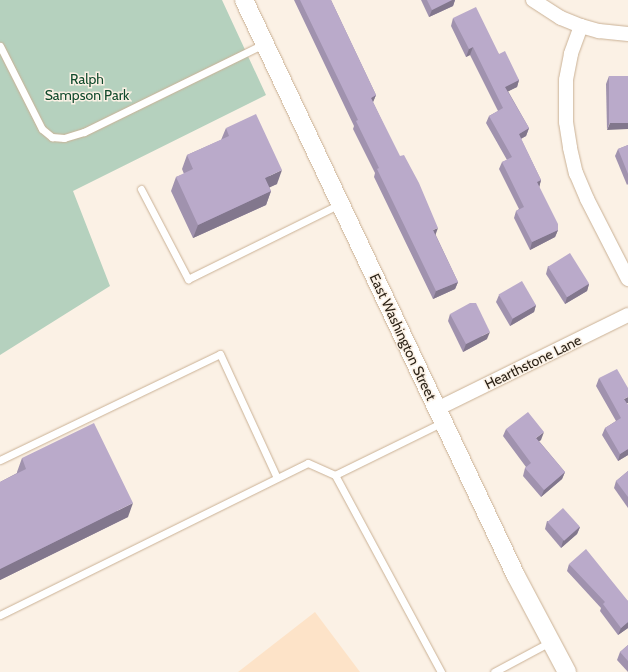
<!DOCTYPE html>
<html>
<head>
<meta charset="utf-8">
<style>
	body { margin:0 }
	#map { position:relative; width:628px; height:672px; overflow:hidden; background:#fbf1e5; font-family:Cabin,sans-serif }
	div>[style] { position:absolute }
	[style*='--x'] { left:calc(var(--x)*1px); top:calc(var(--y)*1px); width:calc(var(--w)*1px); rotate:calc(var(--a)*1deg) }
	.built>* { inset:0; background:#fde3c8 }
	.green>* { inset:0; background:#b5d1be }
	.roads { filter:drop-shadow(0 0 1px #cab195) drop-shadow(0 0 1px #cab195) }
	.service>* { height:7px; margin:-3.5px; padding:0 3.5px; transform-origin:3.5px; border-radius:3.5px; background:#fff }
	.minor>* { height:14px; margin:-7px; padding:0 7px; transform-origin:7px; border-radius:7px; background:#fff }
	.tertiary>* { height:18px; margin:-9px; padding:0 9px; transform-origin:9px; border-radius:9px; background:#fff }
	.wall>* { inset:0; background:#a092ae }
	.shaded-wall>* { inset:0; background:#82778d }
	.building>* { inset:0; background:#baaaca; transform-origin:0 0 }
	span { translate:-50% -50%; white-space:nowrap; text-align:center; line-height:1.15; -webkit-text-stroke:3px #fbf1e5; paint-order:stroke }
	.park-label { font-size:14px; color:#104a2c }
	.street-label { font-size:14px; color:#2b2217 }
</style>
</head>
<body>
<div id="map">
	<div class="built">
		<i style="clip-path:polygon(315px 612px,360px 672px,238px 672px)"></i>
	</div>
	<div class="green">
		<i style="clip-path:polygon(0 0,222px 0,266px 95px,73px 191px,110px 286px,0 355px)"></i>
	</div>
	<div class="roads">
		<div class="service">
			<i style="--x:0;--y:46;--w:93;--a:63.2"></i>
			<i style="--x:42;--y:129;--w:13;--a:39"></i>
			<i style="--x:52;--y:137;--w:12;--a:5"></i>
			<i style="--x:64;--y:138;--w:21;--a:-17"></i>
			<i style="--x:84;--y:132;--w:200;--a:-26.1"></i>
			<i style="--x:141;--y:189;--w:102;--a:62.4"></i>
			<i style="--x:188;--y:279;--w:169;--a:-26.3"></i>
			<i style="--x:0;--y:460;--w:244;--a:-25.7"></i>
			<i style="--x:220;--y:354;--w:136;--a:65.3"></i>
			<i style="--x:335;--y:475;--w:224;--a:61.7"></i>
			<i style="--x:0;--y:615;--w:343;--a:-26.3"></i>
			<i style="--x:308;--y:463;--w:30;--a:24"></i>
			<i style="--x:335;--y:475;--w:120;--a:-26.1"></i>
			<i style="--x:494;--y:672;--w:64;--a:-28.2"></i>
		</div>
		<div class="minor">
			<i style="--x:533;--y:0;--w:33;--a:33"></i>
			<i style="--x:561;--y:18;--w:22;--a:22"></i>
			<i style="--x:581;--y:26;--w:19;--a:16"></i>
			<i style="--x:599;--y:31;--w:29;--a:6"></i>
			<i style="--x:581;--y:26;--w:30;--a:110"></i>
			<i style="--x:571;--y:54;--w:26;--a:101"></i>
			<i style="--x:566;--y:80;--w:42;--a:90"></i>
			<i style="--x:566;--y:122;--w:26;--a:81"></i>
			<i style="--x:570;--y:148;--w:26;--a:77"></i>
			<i style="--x:576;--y:173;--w:28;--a:67"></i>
			<i style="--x:587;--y:199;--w:90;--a:62.9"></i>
			<i style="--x:437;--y:409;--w:213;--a:-26.2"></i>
		</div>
		<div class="tertiary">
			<i style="--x:244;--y:0;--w:637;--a:64.72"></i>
			<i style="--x:516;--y:576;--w:109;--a:62"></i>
		</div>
	</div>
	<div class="wall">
		<i style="clip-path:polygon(294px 0,331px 0,376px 95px,373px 102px,458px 282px,455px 289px,433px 299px,374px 177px,375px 173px,353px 129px,354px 126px)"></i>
		<i style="clip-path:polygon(421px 0,455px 0,453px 6px,429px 17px)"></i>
		<i style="clip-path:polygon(453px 18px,499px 54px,519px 80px,517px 87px,508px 91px,529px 128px,526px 136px,521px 139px,541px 180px,539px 187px,558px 230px,555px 237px,530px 250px,514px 218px,516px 211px,519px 209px,499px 169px,502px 162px,507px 160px,486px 123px,489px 116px,498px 111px,470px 55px,466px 57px,451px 26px)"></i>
		<i style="clip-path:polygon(609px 76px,628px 76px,607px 130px,606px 84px)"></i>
		<i style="clip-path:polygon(226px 128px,277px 184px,269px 187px,271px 191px,266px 205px,193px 238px,171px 191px,176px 177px,184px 174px,182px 169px,187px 155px,221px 140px)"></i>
		<i style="clip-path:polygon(628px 145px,628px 184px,627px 185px,615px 156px,618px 149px)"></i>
		<i style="clip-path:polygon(548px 266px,589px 284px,587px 291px,565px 304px,546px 274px)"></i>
		<i style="clip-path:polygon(499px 295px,536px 305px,534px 312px,510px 326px,496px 302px)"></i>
		<i style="clip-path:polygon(450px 314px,487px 339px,463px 352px,448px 321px)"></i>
		<i style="clip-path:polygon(599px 378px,627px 404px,628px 405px,628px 455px,618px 461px,602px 435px,605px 428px,616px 421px,596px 386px)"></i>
		<i style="clip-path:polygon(506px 429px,541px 440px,539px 441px,565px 472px,562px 479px,541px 497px,523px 476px,525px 468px,526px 467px,503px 436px)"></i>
		<i style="clip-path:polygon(22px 458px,128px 517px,0 580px,0 482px,17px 473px,17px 472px)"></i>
		<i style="clip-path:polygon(628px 471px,628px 508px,614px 488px,616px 481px)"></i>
		<i style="clip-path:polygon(547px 521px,580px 527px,577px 534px,561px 548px,545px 529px)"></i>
		<i style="clip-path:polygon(569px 564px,628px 601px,628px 628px,618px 635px,600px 611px,601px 608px,567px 571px)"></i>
		<i style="clip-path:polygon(628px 645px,628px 672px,617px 660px,620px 652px)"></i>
	</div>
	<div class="shaded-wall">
		<i style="clip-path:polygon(452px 0,455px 0,453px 6px,429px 17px,432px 10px)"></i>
		<i style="clip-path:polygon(473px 47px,470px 55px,466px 57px,469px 49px)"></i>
		<i style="clip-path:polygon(519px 80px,517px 87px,503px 94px,505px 87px)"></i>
		<i style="clip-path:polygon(376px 95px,373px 102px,371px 98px)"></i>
		<i style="clip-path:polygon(628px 122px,628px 129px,607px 130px,610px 123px)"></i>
		<i style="clip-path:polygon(529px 128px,526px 136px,516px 141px,519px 134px)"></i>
		<i style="clip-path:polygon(282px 170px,277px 184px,260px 192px,265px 178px)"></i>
		<i style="clip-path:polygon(541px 180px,539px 188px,537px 182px)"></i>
		<i style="clip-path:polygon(271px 191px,266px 205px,193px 238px,198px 225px)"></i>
		<i style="clip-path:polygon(438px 228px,435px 236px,433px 230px)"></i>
		<i style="clip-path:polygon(558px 230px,555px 237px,530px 250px,532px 242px)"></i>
		<i style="clip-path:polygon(458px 282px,455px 289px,433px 299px,436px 291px)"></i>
		<i style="clip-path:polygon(589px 284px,587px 291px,565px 304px,567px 297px)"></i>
		<i style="clip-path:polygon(536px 305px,534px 312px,510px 326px,513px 318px)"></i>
		<i style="clip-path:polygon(490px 332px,487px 339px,463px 352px,466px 344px)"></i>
		<i style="clip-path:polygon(628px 397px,628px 403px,622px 406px,624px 399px)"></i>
		<i style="clip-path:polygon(544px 432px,541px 440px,533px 445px,536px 438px)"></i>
		<i style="clip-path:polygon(628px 449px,628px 455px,618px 461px,620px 454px)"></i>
		<i style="clip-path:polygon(565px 472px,562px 479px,541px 497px,544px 490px)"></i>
		<i style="clip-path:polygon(133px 503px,128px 517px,0 580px,0 569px)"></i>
		<i style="clip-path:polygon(580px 527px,577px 534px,561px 548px,563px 541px)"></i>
		<i style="clip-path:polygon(628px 622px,628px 628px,618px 635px,621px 628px)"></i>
	</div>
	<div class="building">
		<i style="clip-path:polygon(300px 0,331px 0,376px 95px,371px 98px,400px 156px,404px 155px,419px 183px,438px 228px,433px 230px,458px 282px,436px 291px,377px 169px,379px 168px,356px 121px,358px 120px)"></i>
		<i style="clip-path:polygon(427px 0,452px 0,432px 10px)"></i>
		<i style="clip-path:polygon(476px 7px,499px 54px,505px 51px,519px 80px,505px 87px,529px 128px,519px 134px,541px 180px,537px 182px,558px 224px,558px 230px,532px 242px,516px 211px,524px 207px,502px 162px,512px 157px,489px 116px,503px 108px,473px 47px,469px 49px,453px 18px)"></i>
		<i style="left:609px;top:76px;width:19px;height:47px"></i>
		<i style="clip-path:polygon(256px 114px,282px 170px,265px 178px,271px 191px,198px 225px,176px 177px,193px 169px,187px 155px,229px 136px,226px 128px)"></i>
		<i style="clip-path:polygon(628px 145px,628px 174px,618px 149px)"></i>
		<i style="left:570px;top:253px;width:36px;height:26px;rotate:58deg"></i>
		<i style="left:522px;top:281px;width:28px;height:27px;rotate:60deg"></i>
		<i style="clip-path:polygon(470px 303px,476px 303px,490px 332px,466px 344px,450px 314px)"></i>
		<i style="clip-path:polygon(617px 369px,628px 388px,628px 397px,624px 399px,628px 405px,628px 449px,620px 454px,605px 428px,621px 418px,599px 378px)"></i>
		<i style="clip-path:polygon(528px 412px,544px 432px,536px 438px,565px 472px,544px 490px,525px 468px,531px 463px,506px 429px)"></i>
		<i style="clip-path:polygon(94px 423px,133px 503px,0 569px,0 482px,26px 469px,22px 458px)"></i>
		<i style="clip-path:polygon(628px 471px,628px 497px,616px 481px)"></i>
		<i style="left:563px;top:508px;width:25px;height:21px;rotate:48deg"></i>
		<i style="clip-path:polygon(586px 549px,628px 601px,628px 622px,621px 628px,603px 604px,605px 602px,569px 564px)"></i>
		<i style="clip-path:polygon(628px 645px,628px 661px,620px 652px)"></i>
	</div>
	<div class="park-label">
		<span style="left:87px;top:87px">Ralph<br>Sampson Park</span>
	</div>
	<div class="street-label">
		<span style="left:403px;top:337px;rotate:65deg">East Washington Street</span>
		<span style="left:533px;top:362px;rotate:-26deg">Hearthstone Lane</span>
	</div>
</div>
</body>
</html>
